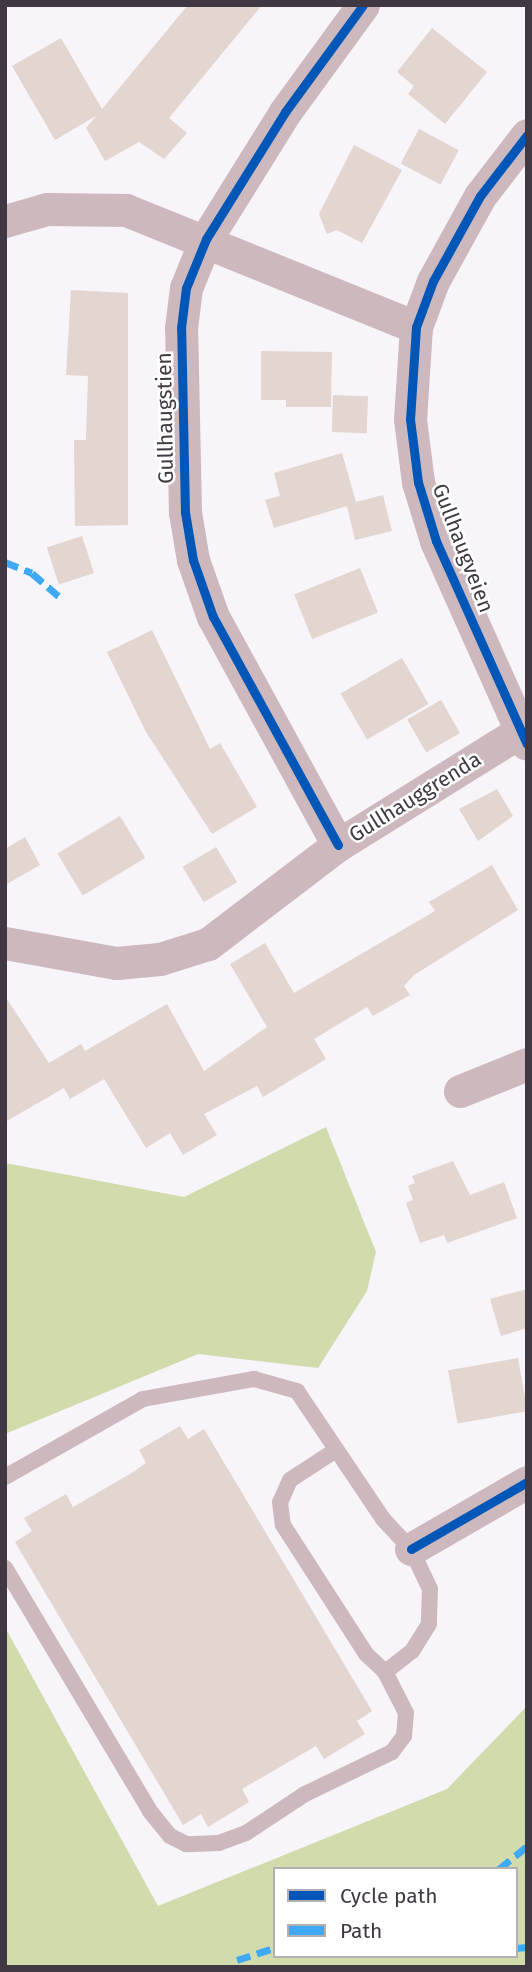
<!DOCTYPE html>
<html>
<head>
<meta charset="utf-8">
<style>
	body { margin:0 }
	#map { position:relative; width:532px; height:1972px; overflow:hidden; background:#f7f4fa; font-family:"Fira Sans",sans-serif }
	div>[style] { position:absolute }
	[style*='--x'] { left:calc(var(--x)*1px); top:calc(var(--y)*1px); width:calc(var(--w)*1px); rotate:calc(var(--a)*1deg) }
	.forest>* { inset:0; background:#d1dbac }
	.building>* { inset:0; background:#e3d5cf; transform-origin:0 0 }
	.lane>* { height:16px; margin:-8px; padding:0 8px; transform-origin:8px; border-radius:8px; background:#cdb8bd }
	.street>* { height:33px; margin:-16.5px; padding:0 16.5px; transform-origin:16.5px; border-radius:16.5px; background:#cdb8bd }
	.quiet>* { height:7px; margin-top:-3.5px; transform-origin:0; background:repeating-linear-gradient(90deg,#3fa9f5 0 14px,transparent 0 21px) }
	.cycleway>* { height:9px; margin:-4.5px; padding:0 4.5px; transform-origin:4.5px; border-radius:4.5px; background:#0057b8 }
	span { translate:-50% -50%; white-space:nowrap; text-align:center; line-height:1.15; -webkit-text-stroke:5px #fff; paint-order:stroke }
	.street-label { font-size:21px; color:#403944 }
	.frame { position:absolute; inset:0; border:7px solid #403944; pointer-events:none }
	.legend { position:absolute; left:273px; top:1867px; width:245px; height:91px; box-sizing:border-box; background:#fff; border:2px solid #b3b0b4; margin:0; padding:9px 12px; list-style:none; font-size:21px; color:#403944 }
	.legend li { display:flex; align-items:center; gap:14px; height:35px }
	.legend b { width:35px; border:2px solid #b3b0b4 }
</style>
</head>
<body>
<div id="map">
	<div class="forest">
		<i style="clip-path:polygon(326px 1127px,376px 1252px,367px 1291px,318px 1368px,198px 1354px,5px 1434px,5px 1163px,184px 1197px)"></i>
		<i style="clip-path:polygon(evenodd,5px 1627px,158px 1906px,447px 1789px,527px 1706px,527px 1967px,5px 1967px,5px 1627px,275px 1869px,516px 1869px,516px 1956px,275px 1956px,275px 1869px)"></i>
	</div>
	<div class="building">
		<i style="clip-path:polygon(188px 5px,262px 5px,169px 118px,187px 133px,164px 159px,139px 142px,105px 161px,86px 128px,96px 116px,55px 140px,12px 66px,61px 38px,102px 109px)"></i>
		<i style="clip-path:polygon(432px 28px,487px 72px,445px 124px,408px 94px,414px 86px,397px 72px)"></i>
		<i style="left:419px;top:129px;width:45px;height:39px;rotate:28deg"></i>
		<i style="clip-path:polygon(354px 145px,402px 170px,362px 243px,337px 230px,327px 234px,319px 214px)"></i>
		<i style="clip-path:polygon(71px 290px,128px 293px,128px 525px,75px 526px,74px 440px,86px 440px,88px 376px,66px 375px)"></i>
		<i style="clip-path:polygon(261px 351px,332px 352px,331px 407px,286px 407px,286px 400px,261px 400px)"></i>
		<i style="left:333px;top:395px;width:35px;height:37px;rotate:2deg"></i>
		<i style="clip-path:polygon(342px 453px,356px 502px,383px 495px,392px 531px,355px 540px,347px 506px,274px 528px,265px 500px,280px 496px,274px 473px)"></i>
		<i style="left:82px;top:536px;width:39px;height:37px;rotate:72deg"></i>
		<i style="left:360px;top:568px;width:48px;height:71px;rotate:68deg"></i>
		<i style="clip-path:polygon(152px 630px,210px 749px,220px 743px,257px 807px,212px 834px,146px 732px,107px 652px)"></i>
		<i style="left:402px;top:658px;width:53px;height:71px;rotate:60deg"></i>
		<i style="left:441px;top:700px;width:38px;height:39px;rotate:60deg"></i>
		<i style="clip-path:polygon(497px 789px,513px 816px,478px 841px,459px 809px)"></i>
		<i style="left:120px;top:816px;width:49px;height:73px;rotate:59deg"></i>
		<i style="clip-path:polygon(25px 837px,40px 865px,5px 885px,5px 849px)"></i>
		<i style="left:216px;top:847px;width:41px;height:39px;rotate:59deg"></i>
		<i style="clip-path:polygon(492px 865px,518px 910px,414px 975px,404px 986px,410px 995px,373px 1016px,367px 1007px,314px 1039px,326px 1059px,263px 1097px,257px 1086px,204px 1114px,217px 1135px,183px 1155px,170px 1133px,146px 1148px,104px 1079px,70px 1099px,64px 1088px,5px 1122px,5px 996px,49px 1063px,81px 1044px,85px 1051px,167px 1004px,204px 1071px,267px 1027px,230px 964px,265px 943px,294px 993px,435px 911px,429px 902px)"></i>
		<i style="clip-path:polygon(453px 1161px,470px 1195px,504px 1182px,517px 1218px,447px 1243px,444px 1235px,420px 1243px,406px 1203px,413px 1200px,408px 1186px,415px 1183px,412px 1176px)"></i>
		<i style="clip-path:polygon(527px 1289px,527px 1328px,501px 1336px,490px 1299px)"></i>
		<i style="left:518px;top:1358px;width:54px;height:71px;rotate:80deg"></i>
		<i style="clip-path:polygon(180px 1426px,188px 1439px,204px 1429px,372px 1711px,357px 1721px,365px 1734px,324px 1759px,316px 1746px,242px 1789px,249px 1802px,208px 1827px,201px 1814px,183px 1825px,15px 1542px,32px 1531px,24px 1518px,66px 1494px,73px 1507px,130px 1474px,146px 1463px,139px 1450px)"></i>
	</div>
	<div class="lane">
		<i style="--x:336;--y:1450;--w:55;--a:146.9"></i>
		<i style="--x:290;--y:1480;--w:24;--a:114"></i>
		<i style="--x:280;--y:1502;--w:23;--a:83"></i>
		<i style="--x:283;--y:1525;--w:153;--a:57.2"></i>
		<i style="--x:366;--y:1654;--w:26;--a:43"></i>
		<i style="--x:5;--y:1477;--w:159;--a:-29.5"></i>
		<i style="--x:143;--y:1399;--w:113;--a:-10.2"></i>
		<i style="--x:254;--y:1379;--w:45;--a:15.6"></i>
		<i style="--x:297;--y:1391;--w:154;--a:56.1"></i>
		<i style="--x:383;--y:1519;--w:41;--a:47"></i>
		<i style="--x:411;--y:1549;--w:44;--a:64.6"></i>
		<i style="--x:430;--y:1589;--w:35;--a:92"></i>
		<i style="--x:429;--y:1624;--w:32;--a:122"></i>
		<i style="--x:412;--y:1651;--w:34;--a:142"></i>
		<i style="--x:385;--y:1672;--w:46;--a:62.9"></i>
		<i style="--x:406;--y:1713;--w:23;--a:95"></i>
		<i style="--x:404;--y:1736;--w:20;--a:127"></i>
		<i style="--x:392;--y:1752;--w:97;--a:154.2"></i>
		<i style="--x:305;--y:1794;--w:71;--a:146.5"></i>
		<i style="--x:246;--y:1833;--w:29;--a:160"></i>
		<i style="--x:219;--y:1843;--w:33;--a:178"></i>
		<i style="--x:186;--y:1844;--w:18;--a:-153"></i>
		<i style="--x:170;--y:1836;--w:32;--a:-129"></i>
		<i style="--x:150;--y:1811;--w:283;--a:-120.8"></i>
	</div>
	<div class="street">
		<i style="--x:527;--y:135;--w:77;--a:127.6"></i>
		<i style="--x:480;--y:196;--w:97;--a:118.9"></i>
		<i style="--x:433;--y:281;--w:49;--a:110.3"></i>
		<i style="--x:416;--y:327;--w:92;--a:93.7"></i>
		<i style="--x:410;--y:419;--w:64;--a:82.8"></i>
		<i style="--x:418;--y:482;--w:62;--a:73"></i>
		<i style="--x:436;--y:541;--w:222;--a:65.9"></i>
		<i style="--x:5;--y:221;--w:44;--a:-15.9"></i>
		<i style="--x:47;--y:209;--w:79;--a:0.7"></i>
		<i style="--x:126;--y:210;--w:313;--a:22"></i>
		<i style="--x:338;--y:845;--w:260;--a:-118.7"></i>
		<i style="--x:213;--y:617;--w:60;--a:-109.3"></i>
		<i style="--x:193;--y:560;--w:49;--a:-99.5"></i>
		<i style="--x:185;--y:512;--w:184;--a:-91.2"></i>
		<i style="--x:181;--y:328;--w:40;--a:-82.9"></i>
		<i style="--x:186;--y:288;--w:53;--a:-67.8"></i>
		<i style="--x:206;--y:239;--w:150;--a:-58.1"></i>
		<i style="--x:285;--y:112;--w:132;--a:-53.9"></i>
		<i style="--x:5;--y:943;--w:113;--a:10.2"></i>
		<i style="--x:116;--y:963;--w:44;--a:-5.2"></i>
		<i style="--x:160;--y:959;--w:50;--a:-17.4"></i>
		<i style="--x:208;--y:944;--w:163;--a:-37.3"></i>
		<i style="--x:338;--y:845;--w:216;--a:-31.9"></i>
		<i style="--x:460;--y:1091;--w:72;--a:-21.9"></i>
		<i style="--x:411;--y:1549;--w:134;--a:-30"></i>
	</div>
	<div class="quiet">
		<i style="--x:5;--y:562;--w:29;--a:22"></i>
		<i style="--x:32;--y:573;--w:38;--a:41"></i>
		<i style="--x:499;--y:1869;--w:36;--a:-39"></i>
		<i style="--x:516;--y:1948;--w:11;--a:-5"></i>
		<i style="--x:237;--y:1960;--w:40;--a:-18"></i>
	</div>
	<div class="cycleway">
		<i style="--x:527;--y:135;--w:77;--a:127.6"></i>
		<i style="--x:480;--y:196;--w:97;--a:118.9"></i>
		<i style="--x:433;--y:281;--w:49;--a:110.3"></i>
		<i style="--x:416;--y:327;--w:92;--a:93.7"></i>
		<i style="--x:410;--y:419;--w:64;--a:82.8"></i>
		<i style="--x:418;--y:482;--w:62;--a:73"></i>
		<i style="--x:436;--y:541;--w:222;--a:65.9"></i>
		<i style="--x:338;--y:845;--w:260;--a:-118.7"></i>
		<i style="--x:213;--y:617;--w:60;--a:-109.3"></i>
		<i style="--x:193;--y:560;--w:49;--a:-99.5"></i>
		<i style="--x:185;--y:512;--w:184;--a:-91.2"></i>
		<i style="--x:181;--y:328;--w:40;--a:-82.9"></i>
		<i style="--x:186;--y:288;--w:53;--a:-67.8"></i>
		<i style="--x:206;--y:239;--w:150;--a:-58.1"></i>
		<i style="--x:285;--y:112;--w:132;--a:-53.9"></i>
		<i style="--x:411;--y:1549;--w:134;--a:-30"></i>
	</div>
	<div class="street-label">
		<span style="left:165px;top:418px;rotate:-91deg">Gullhaugstien</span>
		<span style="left:463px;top:548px;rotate:69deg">Gullhaugveien</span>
		<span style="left:415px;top:797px;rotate:-32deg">Gullhauggrenda</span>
	</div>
	<div class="frame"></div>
	<ul class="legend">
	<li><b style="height:9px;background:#0057b8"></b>Cycle path</li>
	<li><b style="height:9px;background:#3fa9f5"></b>Path</li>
	</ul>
</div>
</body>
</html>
